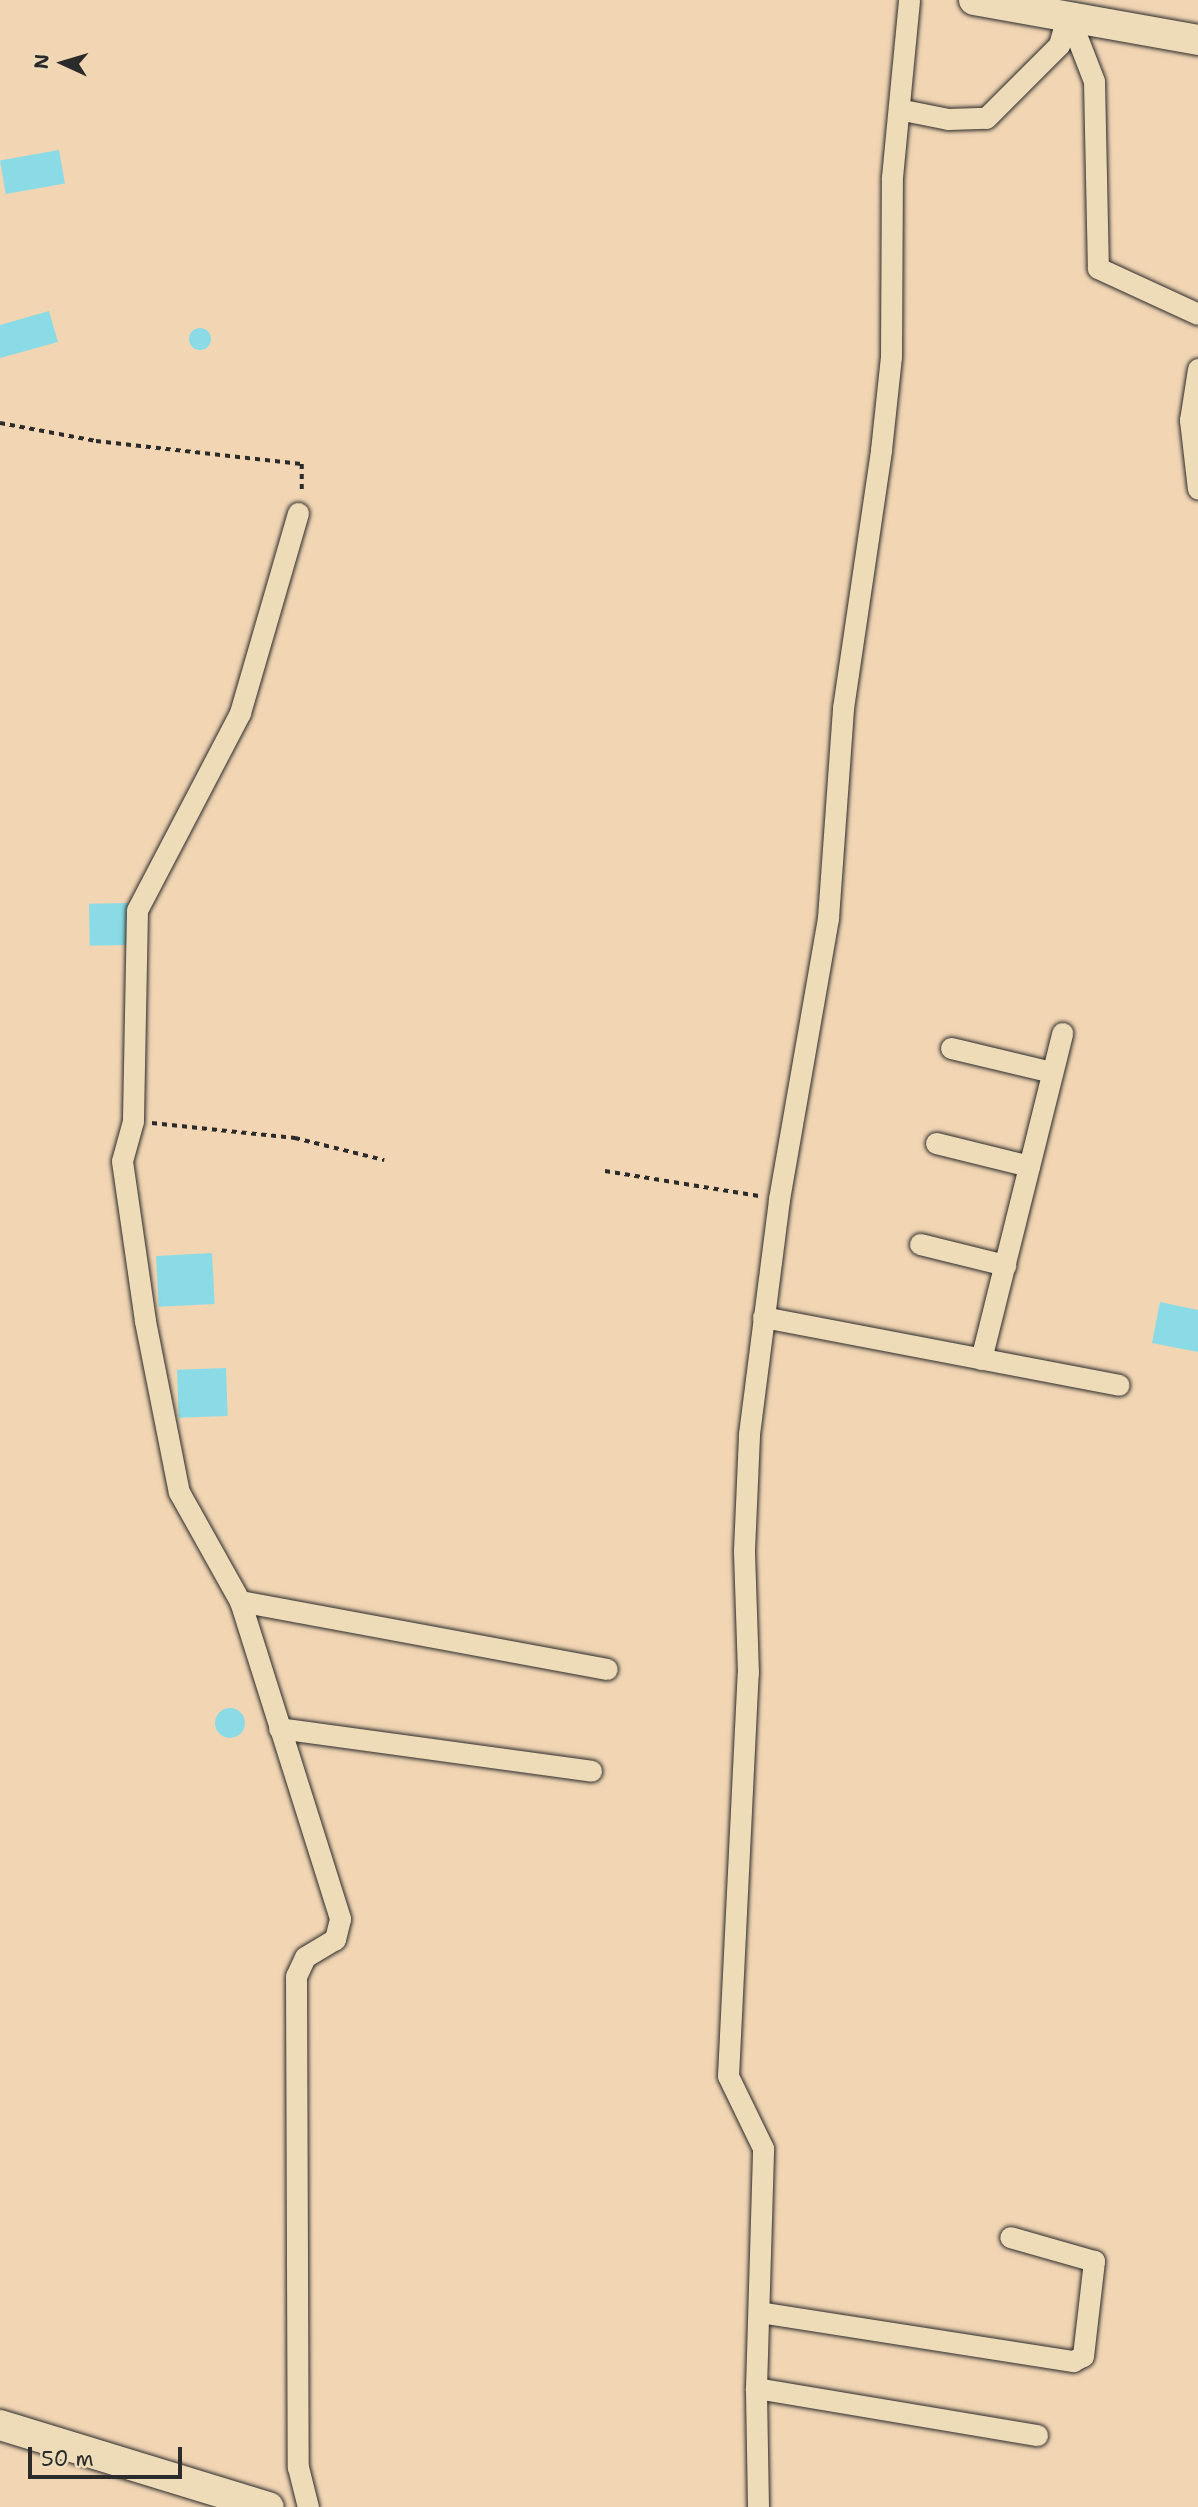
<!DOCTYPE html>
<html>
<head>
<meta charset="utf-8">
<style>
	body { margin:0 }
	#map { position:relative; width:1198px; height:2507px; overflow:hidden; background:#f2d6b4; font-family:"Shantell Sans",sans-serif }
	div>[style] { position:absolute }
	[style*='--x'] { left:calc(var(--x)*1px); top:calc(var(--y)*1px); width:calc(var(--w)*1px); rotate:calc(var(--a)*1deg) }
	.water>* { inset:0; background:#8adbe5; transform-origin:0 0 }
	.round { border-radius:50% }
	.path>* { height:3.5px; margin-top:-1.75px; transform-origin:0; background:repeating-linear-gradient(90deg,#2b2b2b 0 5px,transparent 0 10px) }
	.roads { filter:drop-shadow(0 0 2px #2b2b2b) drop-shadow(0 0 2px #2b2b2b) }
	.street>* { height:21px; margin:-10.5px; padding:0 10.5px; transform-origin:10.5px; border-radius:10.5px; background:#eedbb8 }
	.secondary>* { height:30px; margin:-15px; padding:0 15px; transform-origin:15px; border-radius:15px; background:#eedbb8 }
	span { translate:-50% -50%; white-space:nowrap; text-align:center; line-height:1.15; -webkit-text-stroke:5px #eedbb8; paint-order:stroke }
	.north { position:absolute; left:28px; top:28px; width:70px; height:70px; -webkit-text-stroke:5px #eedbb8; paint-order:stroke; rotate:274deg; font-size:19px; font-weight:700; line-height:28px; text-align:center; color:#2b2b2b }
	.north::after { content:''; display:block; margin:auto; width:24px; height:32px; background:#2b2b2b; clip-path:polygon(50% 0,100% 100%,50% 72%,0 100%) }
	.scale { position:absolute; left:28px; top:2447px; width:154px; height:32px; box-sizing:border-box; border:4px solid #2b2b2b; border-top:0; padding-left:9px; font-size:21px; line-height:24px; white-space:nowrap; color:#2b2b2b; -webkit-text-stroke:5px #eedbb8; paint-order:stroke }
</style>
</head>
<body>
<div id="map">
	<div class="water">
		<i style="left:59px;top:150px;width:34px;height:60px;rotate:80deg"></i>
		<i style="clip-path:polygon(49px 311px,58px 342px,0 358px,0 325px)"></i>
		<i class="round" style="left:189px;top:328px;width:22px;height:22px"></i>
		<i style="left:128px;top:903px;width:42px;height:39px;rotate:89deg"></i>
		<i style="left:212px;top:1253px;width:51px;height:56px;rotate:87deg"></i>
		<i style="clip-path:polygon(1160px 1302px,1198px 1310px,1198px 1352px,1152px 1343px)"></i>
		<i style="left:226px;top:1368px;width:48px;height:49px;rotate:88deg"></i>
		<i class="round" style="left:215px;top:1708px;width:30px;height:30px"></i>
	</div>
	<div class="path">
		<i style="--x:0;--y:423;--w:98;--a:10.6"></i>
		<i style="--x:96;--y:441;--w:207;--a:6.4"></i>
		<i style="--x:302;--y:464;--w:30;--a:90"></i>
		<i style="--x:152;--y:1123;--w:144;--a:6"></i>
		<i style="--x:295;--y:1138;--w:92;--a:13.9"></i>
		<i style="--x:605;--y:1171;--w:156;--a:9.2"></i>
	</div>
	<div class="roads">
		<div class="street">
			<i style="--x:1068;--y:14;--w:72;--a:68.8"></i>
			<i style="--x:1094;--y:81;--w:187;--a:88.8"></i>
			<i style="--x:1098;--y:268;--w:110;--a:24.7"></i>
			<i style="--x:903;--y:110;--w:46;--a:11.3"></i>
			<i style="--x:948;--y:119;--w:38;--a:-2"></i>
			<i style="--x:986;--y:118;--w:103;--a:-45"></i>
			<i style="--x:1059;--y:45;--w:32;--a:-74"></i>
			<i style="--x:1198;--y:369;--w:52;--a:98.9"></i>
			<i style="--x:1190;--y:420;--w:69;--a:83.4"></i>
			<i style="--x:298;--y:513;--w:208;--a:106.2"></i>
			<i style="--x:240;--y:713;--w:222;--a:117.6"></i>
			<i style="--x:137;--y:910;--w:211;--a:91.1"></i>
			<i style="--x:133;--y:1121;--w:41;--a:105.4"></i>
			<i style="--x:122;--y:1161;--w:162;--a:81.8"></i>
			<i style="--x:145;--y:1321;--w:174;--a:78.8"></i>
			<i style="--x:179;--y:1492;--w:125;--a:60.8"></i>
			<i style="--x:240;--y:1601;--w:333;--a:72.5"></i>
			<i style="--x:340;--y:1919;--w:21;--a:104"></i>
			<i style="--x:335;--y:1939;--w:35;--a:149"></i>
			<i style="--x:305;--y:1957;--w:21;--a:115"></i>
			<i style="--x:296;--y:1976;--w:491;--a:89.8"></i>
			<i style="--x:298;--y:2467;--w:41;--a:76"></i>
			<i style="--x:951;--y:1048;--w:104;--a:13.4"></i>
			<i style="--x:936;--y:1143;--w:96;--a:13.9"></i>
			<i style="--x:920;--y:1244;--w:88;--a:13.9"></i>
			<i style="--x:763;--y:1317;--w:362;--a:10.8"></i>
			<i style="--x:981;--y:1359;--w:336;--a:-76"></i>
			<i style="--x:240;--y:1601;--w:373;--a:10.5"></i>
			<i style="--x:279;--y:1728;--w:315;--a:7.8"></i>
			<i style="--x:759;--y:2312;--w:318;--a:8.9"></i>
			<i style="--x:1073;--y:2361;--w:11;--a:-27"></i>
			<i style="--x:1083;--y:2356;--w:96;--a:-83.4"></i>
			<i style="--x:1094;--y:2261;--w:87;--a:-164.1"></i>
			<i style="--x:756;--y:2388;--w:240;--a:-88.3"></i>
			<i style="--x:763;--y:2148;--w:80;--a:-115.9"></i>
			<i style="--x:728;--y:2076;--w:403;--a:-87.2"></i>
			<i style="--x:748;--y:1673;--w:123;--a:-91.9"></i>
			<i style="--x:744;--y:1550;--w:116;--a:-87.5"></i>
			<i style="--x:749;--y:1434;--w:237;--a:-82.7"></i>
			<i style="--x:779;--y:1199;--w:285;--a:-80.1"></i>
			<i style="--x:828;--y:918;--w:211;--a:-85.9"></i>
			<i style="--x:843;--y:708;--w:261;--a:-81.6"></i>
			<i style="--x:881;--y:450;--w:95;--a:-83.9"></i>
			<i style="--x:891;--y:356;--w:179;--a:-89.7"></i>
			<i style="--x:892;--y:177;--w:178;--a:-84.5"></i>
			<i style="--x:758;--y:2507;--w:119;--a:-91"></i>
			<i style="--x:756;--y:2388;--w:285;--a:9.5"></i>
		</div>
		<div class="secondary">
			<i style="--x:974;--y:0;--w:228;--a:10.1"></i>
			<i style="--x:0;--y:2425;--w:281;--a:17"></i>
		</div>
	</div>
	<div class="north">N</div>
	<div class="scale">50 m</div>
</div>
</body>
</html>
